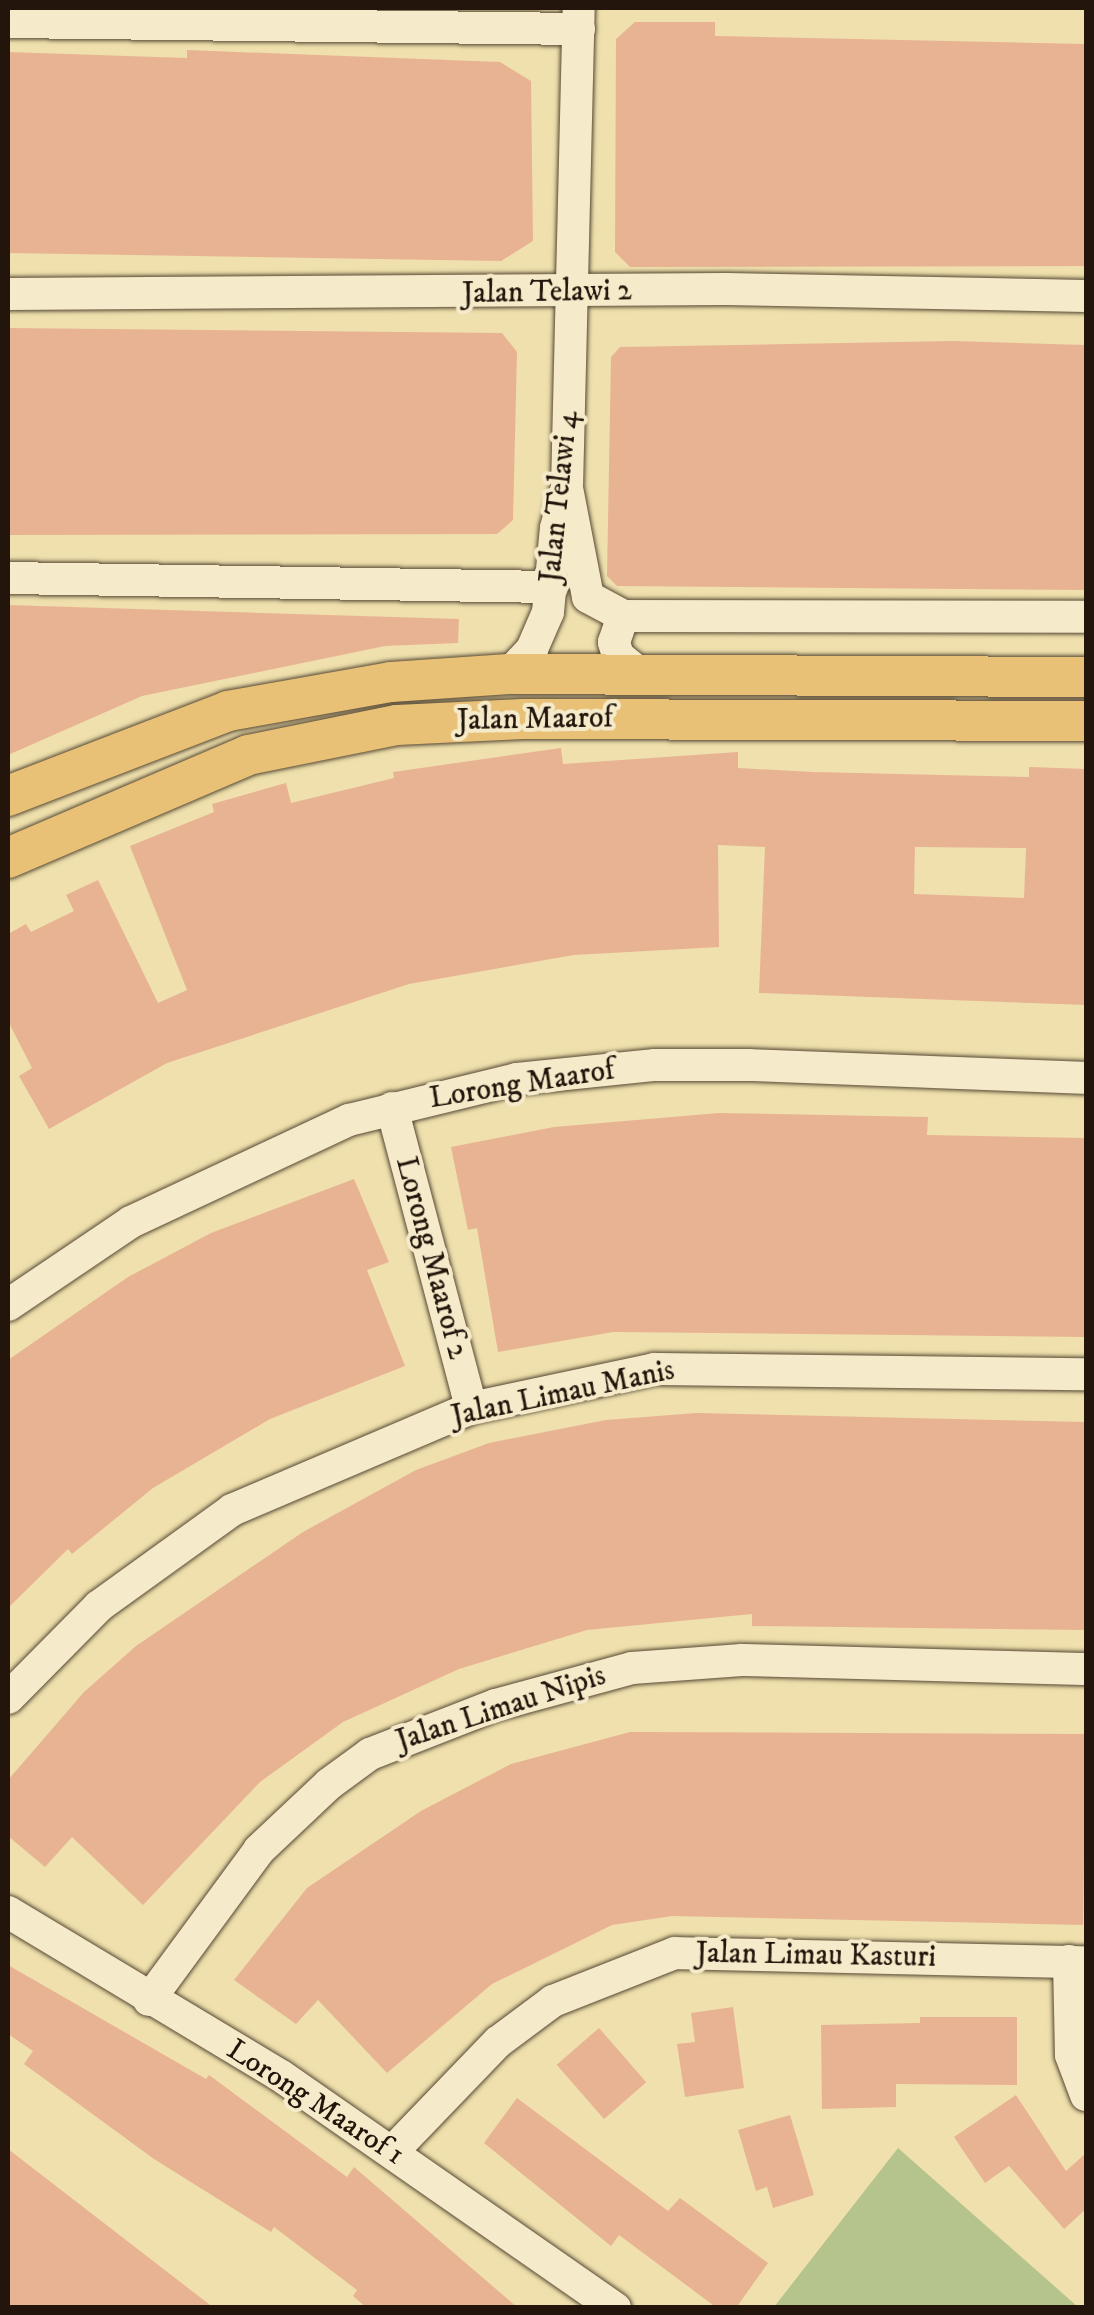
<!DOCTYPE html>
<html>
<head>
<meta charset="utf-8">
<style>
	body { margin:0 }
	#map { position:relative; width:1094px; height:2315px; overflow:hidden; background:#efe0ad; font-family:"IM FELL DW Pica",serif }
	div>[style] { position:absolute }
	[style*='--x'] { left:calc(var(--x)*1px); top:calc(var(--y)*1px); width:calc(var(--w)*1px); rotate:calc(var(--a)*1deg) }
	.green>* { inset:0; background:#b5c38d }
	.building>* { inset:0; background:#e8b392; transform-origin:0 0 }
	.roads { filter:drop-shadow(0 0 2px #564834) drop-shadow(0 0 2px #564834) }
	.minor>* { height:32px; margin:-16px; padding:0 16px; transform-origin:16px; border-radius:16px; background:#f5ebca }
	.major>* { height:40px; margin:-20px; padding:0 20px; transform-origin:20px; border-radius:20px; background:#e8c076 }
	span { translate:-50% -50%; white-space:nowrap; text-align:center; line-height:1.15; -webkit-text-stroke:8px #f5ebca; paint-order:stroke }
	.street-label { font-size:30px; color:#23150b }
	.frame { position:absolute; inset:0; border:10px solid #23150b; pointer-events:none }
</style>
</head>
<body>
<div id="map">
	<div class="green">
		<i style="clip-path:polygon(898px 2148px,1078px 2307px,774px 2307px)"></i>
	</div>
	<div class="building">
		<i style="clip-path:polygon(635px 22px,715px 22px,715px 36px,1086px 44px,1086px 266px,630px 267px,615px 252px,616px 39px)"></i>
		<i style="clip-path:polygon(187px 50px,500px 62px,531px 81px,533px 241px,501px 261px,8px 253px,8px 52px,187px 58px)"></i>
		<i style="clip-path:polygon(8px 328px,502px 333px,517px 352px,513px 520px,497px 534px,8px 535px)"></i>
		<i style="clip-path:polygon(953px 341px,1086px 345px,1086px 590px,617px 586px,607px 576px,611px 357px,620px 347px)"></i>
		<i style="clip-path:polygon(8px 605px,459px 619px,458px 643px,385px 646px,142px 696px,8px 755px)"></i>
		<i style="clip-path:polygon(evenodd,561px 748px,563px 764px,738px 752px,738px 768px,813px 772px,1029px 777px,1029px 767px,1086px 769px,1086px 1005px,759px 993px,765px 847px,718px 845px,719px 947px,574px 955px,409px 984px,167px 1063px,49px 1129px,19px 1076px,32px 1068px,8px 1021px,8px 934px,26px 924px,31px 932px,74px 911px,66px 895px,98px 880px,158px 1003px,187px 990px,130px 846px,214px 812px,212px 804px,286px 783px,291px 803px,394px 778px,393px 772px,561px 748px,915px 847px,1026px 848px,1024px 898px,914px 894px,915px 847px)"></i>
		<i style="clip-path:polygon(719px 1113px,928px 1117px,927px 1135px,1086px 1138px,1086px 1337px,613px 1332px,498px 1352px,477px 1228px,468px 1230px,451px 1147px,554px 1127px)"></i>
		<i style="clip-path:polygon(354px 1179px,389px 1262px,367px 1270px,405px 1366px,270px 1419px,153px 1488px,72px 1554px,68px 1549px,8px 1608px,8px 1360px,128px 1277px,211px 1233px)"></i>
		<i style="clip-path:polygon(696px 1413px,1086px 1422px,1086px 1630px,752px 1626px,752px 1614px,587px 1630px,459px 1669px,343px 1722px,260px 1782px,143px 1905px,72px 1837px,45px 1867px,8px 1836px,8px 1780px,84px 1692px,136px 1646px,303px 1532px,416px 1470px,489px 1443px,606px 1420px)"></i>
		<i style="clip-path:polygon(630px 1732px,1086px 1734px,1083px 1925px,672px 1916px,612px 1925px,492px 1984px,387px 2073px,318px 2000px,296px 2024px,234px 1980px,307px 1888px,421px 1811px,511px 1764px)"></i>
		<i style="clip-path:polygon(8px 1965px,206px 2079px,209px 2075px,347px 2177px,354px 2167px,518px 2308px,367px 2308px,353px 2296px,357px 2290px,274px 2227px,271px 2232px,154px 2159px,24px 2064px,33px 2051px,8px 2034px)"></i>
		<i style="clip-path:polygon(733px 2007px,744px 2088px,685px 2097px,677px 2044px,695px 2042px,691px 2013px)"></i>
		<i style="clip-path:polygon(920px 2017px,1017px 2017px,1017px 2085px,896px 2084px,896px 2107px,822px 2109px,821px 2025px,920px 2023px)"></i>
		<i style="left:599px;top:2028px;width:72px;height:56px;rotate:49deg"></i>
		<i style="clip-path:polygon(1016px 2095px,1066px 2171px,1086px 2153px,1086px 2209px,1064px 2229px,1009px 2166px,985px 2183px,954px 2137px)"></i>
		<i style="clip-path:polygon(517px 2098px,668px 2211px,680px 2198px,768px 2263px,736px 2308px,717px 2308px,619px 2235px,611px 2246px,484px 2143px)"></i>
		<i style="clip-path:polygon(790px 2115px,814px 2195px,773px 2208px,767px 2187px,756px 2191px,738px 2130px)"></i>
		<i style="clip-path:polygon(8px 2149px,214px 2308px,8px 2308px)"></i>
	</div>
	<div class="roads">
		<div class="minor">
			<i style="--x:8;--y:22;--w:571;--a:0.7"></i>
			<i style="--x:8;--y:294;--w:718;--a:-0.4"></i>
			<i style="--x:726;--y:289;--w:360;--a:1.1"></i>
			<i style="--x:567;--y:488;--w:111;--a:79.1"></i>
			<i style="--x:588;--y:597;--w:40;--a:28"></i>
			<i style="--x:623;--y:616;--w:463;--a:0.1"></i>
			<i style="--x:8;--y:578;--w:544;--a:0.95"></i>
			<i style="--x:623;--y:616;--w:28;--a:109"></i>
			<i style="--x:614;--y:642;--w:15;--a:74"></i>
			<i style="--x:618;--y:656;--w:27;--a:39"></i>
			<i style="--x:509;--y:674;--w:34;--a:-47"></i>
			<i style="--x:532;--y:649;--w:40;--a:-66.6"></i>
			<i style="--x:548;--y:612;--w:84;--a:-84.6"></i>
			<i style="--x:556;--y:528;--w:42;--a:-75"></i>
			<i style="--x:567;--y:487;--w:479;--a:-88.6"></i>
			<i style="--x:392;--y:1108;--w:310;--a:75.2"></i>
			<i style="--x:8;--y:1305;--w:148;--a:-34"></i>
			<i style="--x:131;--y:1222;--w:241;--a:-25.1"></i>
			<i style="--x:349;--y:1120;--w:173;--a:-13.7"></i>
			<i style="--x:517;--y:1079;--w:139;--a:-5.8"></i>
			<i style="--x:655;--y:1065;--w:94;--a:0"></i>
			<i style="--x:749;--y:1065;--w:337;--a:2.2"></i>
			<i style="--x:8;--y:1698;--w:129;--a:-45.3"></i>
			<i style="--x:99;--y:1606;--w:164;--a:-35.8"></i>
			<i style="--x:232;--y:1510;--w:260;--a:-23.1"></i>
			<i style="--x:471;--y:1408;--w:187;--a:-12"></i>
			<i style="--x:654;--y:1369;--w:432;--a:0.7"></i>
			<i style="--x:8;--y:1912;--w:318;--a:31"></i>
			<i style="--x:281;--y:2076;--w:407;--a:34.8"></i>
			<i style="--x:1069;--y:1961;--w:94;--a:88.8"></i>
			<i style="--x:1071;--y:2055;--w:43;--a:69.4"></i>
			<i style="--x:149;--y:2000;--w:186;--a:-53.7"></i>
			<i style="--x:259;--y:1850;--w:96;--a:-43.3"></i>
			<i style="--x:329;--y:1784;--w:51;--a:-36.2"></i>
			<i style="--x:370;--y:1754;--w:135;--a:-21.3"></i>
			<i style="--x:496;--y:1705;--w:141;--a:-15.2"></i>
			<i style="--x:632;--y:1668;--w:110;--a:-4.2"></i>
			<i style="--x:742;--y:1660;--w:344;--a:1.5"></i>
			<i style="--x:392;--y:2152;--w:153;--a:-46.1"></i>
			<i style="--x:498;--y:2042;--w:69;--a:-36.7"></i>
			<i style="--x:553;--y:2001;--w:131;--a:-21.5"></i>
			<i style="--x:675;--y:1953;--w:411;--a:1.3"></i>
		</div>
		<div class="major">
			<i style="--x:8;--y:796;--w:236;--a:-21.1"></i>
			<i style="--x:228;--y:711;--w:166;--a:-10.1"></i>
			<i style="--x:391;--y:682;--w:118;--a:-3.9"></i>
			<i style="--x:509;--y:674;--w:577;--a:0.3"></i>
			<i style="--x:8;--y:858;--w:261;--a:-23.2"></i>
			<i style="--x:248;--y:755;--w:152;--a:-11.4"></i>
			<i style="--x:397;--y:725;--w:126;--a:-2.7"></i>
			<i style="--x:523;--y:719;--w:563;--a:0.2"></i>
		</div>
	</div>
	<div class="street-label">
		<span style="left:547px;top:293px;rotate:-1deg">Jalan Telawi 2</span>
		<span style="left:560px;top:497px;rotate:-84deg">Jalan Telawi 4</span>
		<span style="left:535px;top:720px;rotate:-1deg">Jalan Maarof</span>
		<span style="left:522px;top:1085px;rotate:-9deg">Lorong Maarof</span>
		<span style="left:431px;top:1258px;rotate:75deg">Lorong Maarof 2</span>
		<span style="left:563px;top:1394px;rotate:-12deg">Jalan Limau Manis</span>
		<span style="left:501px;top:1709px;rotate:-18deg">Jalan Limau Nipis</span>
		<span style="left:816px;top:1956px;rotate:1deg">Jalan Limau Kasturi</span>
		<span style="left:315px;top:2103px;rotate:33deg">Lorong Maarof 1</span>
	</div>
	<div class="frame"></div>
</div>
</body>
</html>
